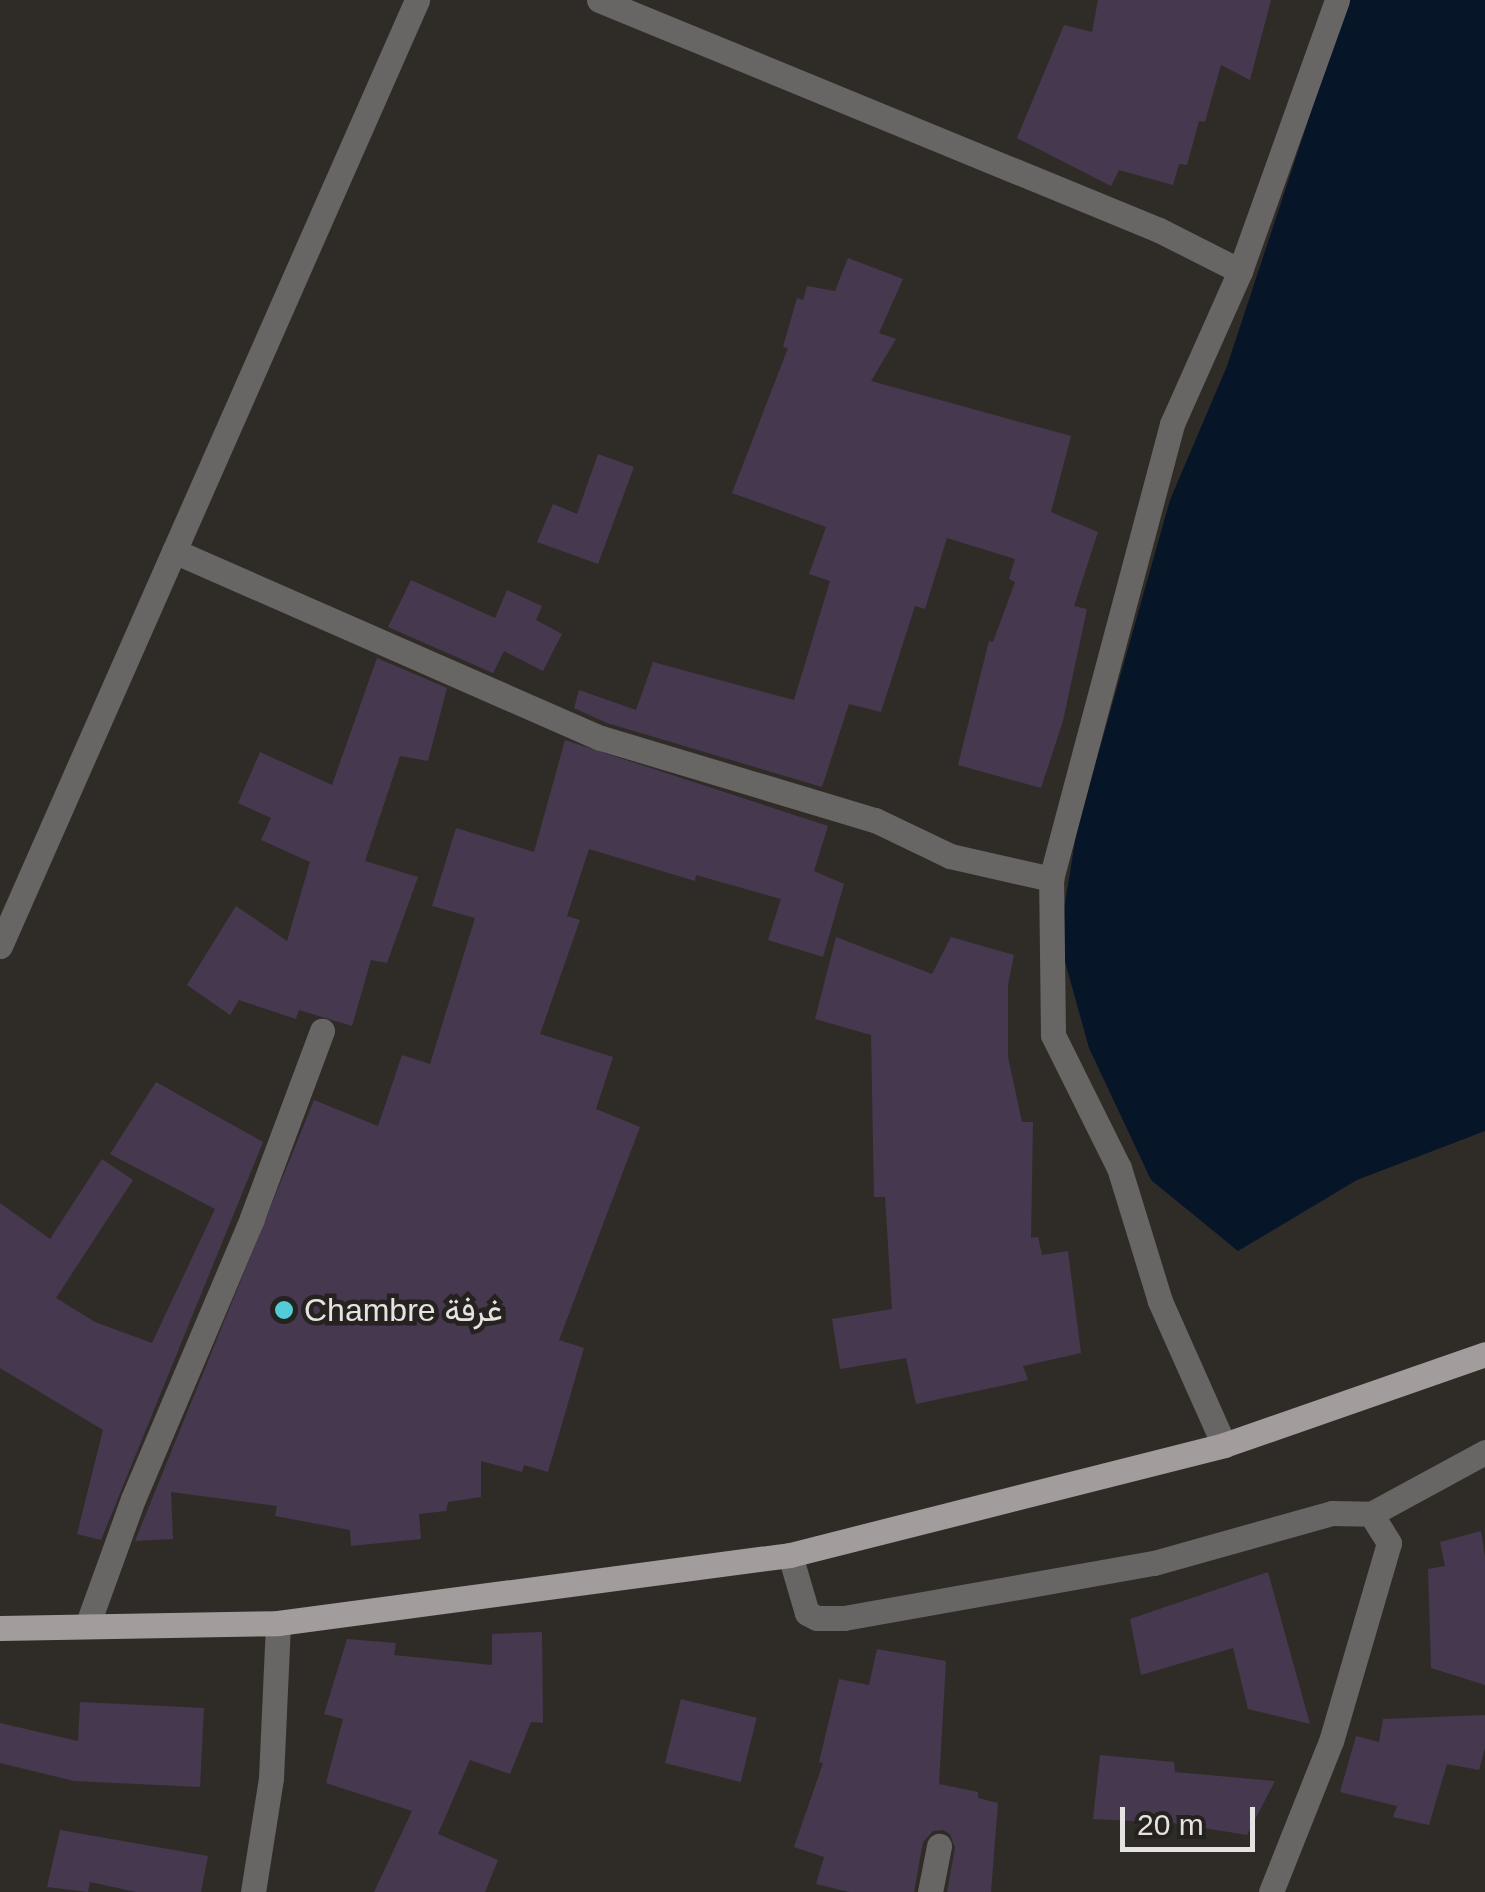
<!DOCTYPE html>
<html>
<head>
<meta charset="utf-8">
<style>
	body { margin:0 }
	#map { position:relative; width:1485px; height:1892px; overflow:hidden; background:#2f2c28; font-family:Arial,Vazirmatn,sans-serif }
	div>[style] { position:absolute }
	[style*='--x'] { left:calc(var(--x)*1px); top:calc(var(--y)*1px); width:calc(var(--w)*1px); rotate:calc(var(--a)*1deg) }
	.water>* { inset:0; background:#071528 }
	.building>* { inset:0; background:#46384f; transform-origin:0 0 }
	.minor>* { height:25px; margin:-12.5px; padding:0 12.5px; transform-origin:12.5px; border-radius:12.5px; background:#686565 }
	.major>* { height:25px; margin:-12.5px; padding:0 12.5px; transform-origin:12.5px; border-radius:12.5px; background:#a29d9c }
	.dots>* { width:28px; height:28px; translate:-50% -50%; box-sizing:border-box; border:5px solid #25221f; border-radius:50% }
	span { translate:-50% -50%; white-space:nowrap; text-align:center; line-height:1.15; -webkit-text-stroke:9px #25221f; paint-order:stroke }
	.poi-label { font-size:32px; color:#e5e3e1 }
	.left { translate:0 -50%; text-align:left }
	.scale { position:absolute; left:1120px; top:1807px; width:135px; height:45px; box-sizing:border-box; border:5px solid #e5e3e1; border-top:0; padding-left:12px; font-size:30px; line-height:35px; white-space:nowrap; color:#e5e3e1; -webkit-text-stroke:8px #25221f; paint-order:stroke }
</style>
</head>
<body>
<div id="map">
	<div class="water">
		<i style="clip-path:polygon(1348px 0,1485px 0,1485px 1131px,1357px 1180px,1238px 1251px,1151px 1180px,1089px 1048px,1059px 940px,1077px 829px,1170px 500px,1227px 366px)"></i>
	</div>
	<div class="building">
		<i style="clip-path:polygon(1098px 0,1271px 0,1250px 80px,1221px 65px,1205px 122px,1199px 121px,1187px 165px,1179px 164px,1173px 185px,1119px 170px,1111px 186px,1017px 138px,1064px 25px,1092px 32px)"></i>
		<i style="clip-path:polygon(848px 258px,903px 279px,879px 333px,896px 339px,871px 381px,1071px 436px,1051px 512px,1098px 532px,1074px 606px,1087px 609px,1063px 721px,1041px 788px,958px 765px,989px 641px,993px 642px,1015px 582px,1009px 579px,1015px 559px,947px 538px,925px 609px,915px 606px,881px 712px,849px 704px,822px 787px,607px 723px,574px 708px,579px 690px,636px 710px,653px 662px,794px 700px,830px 581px,809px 574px,826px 527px,732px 493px,788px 348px,783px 347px,797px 298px,803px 300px,807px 286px,835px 291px)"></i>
		<i style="clip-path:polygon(598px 454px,634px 467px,598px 564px,537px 542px,553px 504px,577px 514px)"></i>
		<i style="clip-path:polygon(411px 580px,495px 618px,507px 590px,542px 606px,536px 620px,562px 634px,543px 671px,504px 651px,493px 673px,388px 627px)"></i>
		<i style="clip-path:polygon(377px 658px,447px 688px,428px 761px,400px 756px,365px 861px,418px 877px,387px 963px,371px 960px,352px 1026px,299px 1010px,296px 1019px,239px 1000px,230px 1015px,187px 985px,236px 906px,287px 941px,310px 862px,261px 840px,271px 818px,238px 803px,260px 752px,332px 785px)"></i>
		<i style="clip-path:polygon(565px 740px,828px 826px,814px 871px,844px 884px,823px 957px,768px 940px,781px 899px,696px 875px,695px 881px,589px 849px,567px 916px,580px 920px,540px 1034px,613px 1057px,596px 1109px,640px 1127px,559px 1340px,584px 1348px,548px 1472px,524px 1465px,522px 1472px,481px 1461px,481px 1497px,448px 1502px,446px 1511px,419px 1514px,421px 1539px,351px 1546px,350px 1530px,275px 1516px,277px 1506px,171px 1492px,173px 1539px,135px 1541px,314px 1100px,378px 1126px,402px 1055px,430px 1064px,475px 918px,432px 906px,456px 828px,534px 852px)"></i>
		<i style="clip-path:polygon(836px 937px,932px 974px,951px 937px,1014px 955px,1008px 985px,1008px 1057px,1022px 1122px,1033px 1122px,1031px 1238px,1038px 1237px,1042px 1255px,1068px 1251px,1081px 1353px,1023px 1366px,1028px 1380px,916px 1404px,906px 1358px,840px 1369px,832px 1319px,892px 1309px,885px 1197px,874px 1197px,871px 1035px,815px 1019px)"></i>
		<i style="clip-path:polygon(156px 1082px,263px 1142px,101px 1540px,77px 1534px,103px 1430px,0 1368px,0 1203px,50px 1239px,102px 1159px,133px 1180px,56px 1298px,95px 1322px,152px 1343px,215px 1209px,110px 1154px)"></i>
		<i style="clip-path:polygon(1481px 1531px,1485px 1557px,1485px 1685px,1431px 1668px,1428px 1569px,1445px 1566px,1440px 1542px)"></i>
		<i style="clip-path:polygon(1268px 1572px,1310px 1724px,1248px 1709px,1233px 1648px,1141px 1675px,1130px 1619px)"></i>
		<i style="clip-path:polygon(542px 1632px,543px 1723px,531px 1722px,510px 1774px,470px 1760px,438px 1834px,498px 1860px,485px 1892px,374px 1892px,412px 1811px,326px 1783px,343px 1719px,324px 1714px,347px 1639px,396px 1643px,394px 1655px,492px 1665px,492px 1634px)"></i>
		<i style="clip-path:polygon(877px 1649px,946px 1661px,939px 1784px,978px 1792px,978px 1798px,998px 1803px,991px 1892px,947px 1892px,955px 1848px,950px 1834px,943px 1830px,933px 1831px,923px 1842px,914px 1892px,849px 1892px,816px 1884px,824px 1857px,794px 1847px,823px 1763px,819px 1762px,839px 1679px,869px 1685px)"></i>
		<i style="left:681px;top:1699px;width:78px;height:66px;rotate:14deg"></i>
		<i style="clip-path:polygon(80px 1702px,204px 1708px,200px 1787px,74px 1781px,0 1763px,0 1723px,78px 1741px)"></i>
		<i style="clip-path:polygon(1485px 1715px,1485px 1748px,1479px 1770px,1447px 1764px,1429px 1825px,1393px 1817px,1397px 1806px,1340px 1792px,1356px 1736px,1379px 1742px,1383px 1719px)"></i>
		<i style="clip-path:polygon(1100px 1755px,1174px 1762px,1175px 1772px,1275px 1781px,1247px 1835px,1173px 1823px,1093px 1819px)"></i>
		<i style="clip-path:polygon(60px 1830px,208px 1856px,201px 1892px,136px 1892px,90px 1882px,88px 1892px,47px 1887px)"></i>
	</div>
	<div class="minor">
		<i style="--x:599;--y:0;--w:605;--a:22.33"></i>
		<i style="--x:1159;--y:230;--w:91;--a:26.8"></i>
		<i style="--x:174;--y:551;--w:466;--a:23.7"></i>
		<i style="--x:601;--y:738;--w:286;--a:16.7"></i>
		<i style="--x:875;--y:820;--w:83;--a:25.6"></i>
		<i style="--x:950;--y:856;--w:104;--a:12.8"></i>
		<i style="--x:0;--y:946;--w:1034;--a:-66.21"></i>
		<i style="--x:1224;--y:1445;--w:158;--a:-114"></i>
		<i style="--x:1160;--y:1301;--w:139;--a:-107.1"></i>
		<i style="--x:1119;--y:1168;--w:148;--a:-116.4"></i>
		<i style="--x:1053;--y:1035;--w:156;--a:-90.7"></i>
		<i style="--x:1051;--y:879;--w:471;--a:-75.1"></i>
		<i style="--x:1172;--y:424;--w:167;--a:-66"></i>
		<i style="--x:1240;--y:271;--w:288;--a:-70.3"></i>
		<i style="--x:1371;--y:1514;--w:130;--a:-28.5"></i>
		<i style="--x:790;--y:1555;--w:60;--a:73.7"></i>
		<i style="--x:807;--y:1613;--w:11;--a:27"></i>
		<i style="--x:817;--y:1618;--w:27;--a:0"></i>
		<i style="--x:844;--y:1618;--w:315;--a:-10.1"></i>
		<i style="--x:1154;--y:1563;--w:185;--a:-15.7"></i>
		<i style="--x:1332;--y:1513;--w:39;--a:1"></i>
		<i style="--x:1371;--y:1514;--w:34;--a:58"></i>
		<i style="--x:1389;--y:1543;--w:206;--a:106.3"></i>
		<i style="--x:1331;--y:1741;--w:162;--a:111.7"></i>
		<i style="--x:87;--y:1626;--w:135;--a:-70.1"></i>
		<i style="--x:133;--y:1499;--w:305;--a:-67"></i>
		<i style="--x:252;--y:1218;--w:200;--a:-69.5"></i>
		<i style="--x:253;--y:1892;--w:115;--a:-81"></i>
		<i style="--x:271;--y:1778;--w:155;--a:-87.4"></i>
		<i style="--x:930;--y:1892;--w:47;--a:-78.9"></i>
	</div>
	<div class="major">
		<i style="--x:0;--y:1628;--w:278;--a:-1"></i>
		<i style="--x:278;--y:1623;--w:516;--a:-7.57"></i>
		<i style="--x:790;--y:1555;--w:448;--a:-14.2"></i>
		<i style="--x:1224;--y:1445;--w:276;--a:-19.2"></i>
	</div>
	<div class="dots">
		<i style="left:284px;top:1310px;background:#52ccd6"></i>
	</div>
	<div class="poi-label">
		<span class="left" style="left:304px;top:1310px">Chambre غرفة</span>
	</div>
	<div class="scale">20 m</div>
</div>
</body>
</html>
